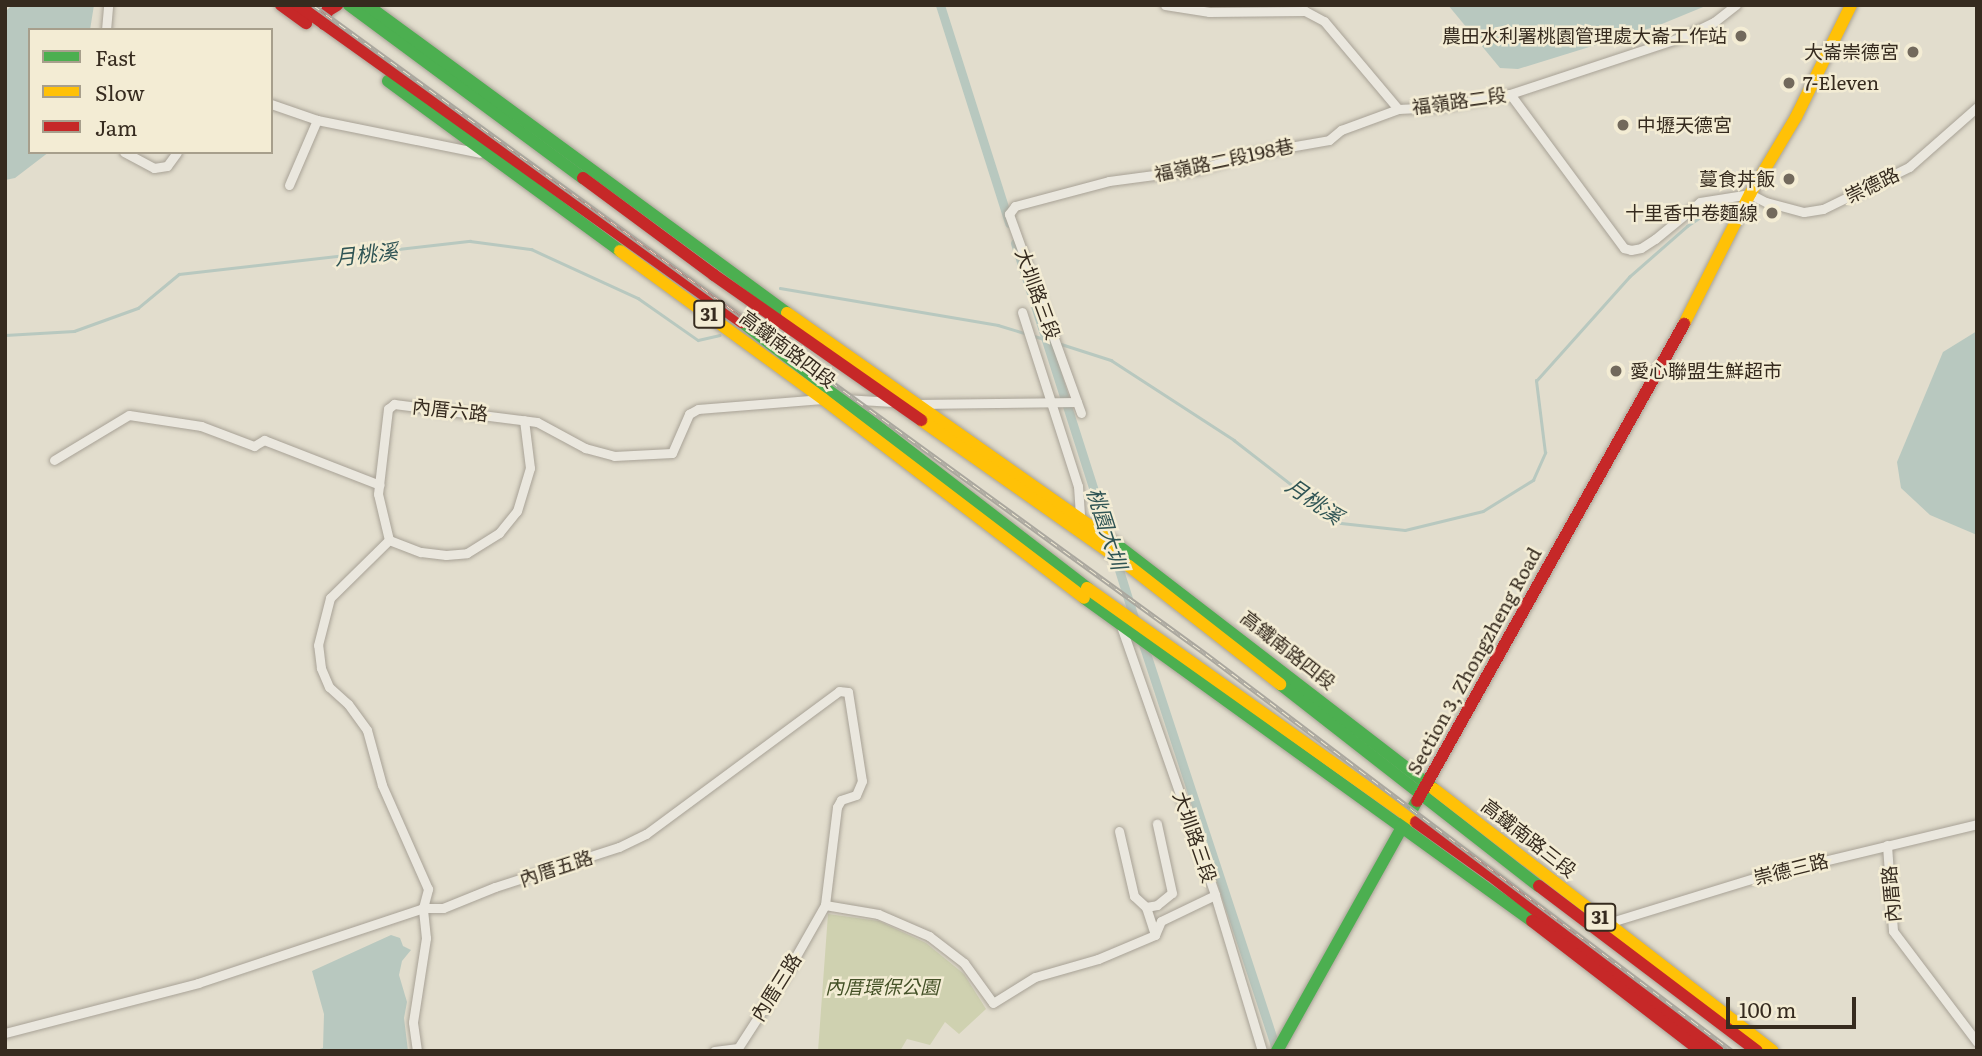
<!DOCTYPE html>
<html>
<head>
<meta charset="utf-8">
<style>
	body { margin:0 }
	#map { position:relative; width:1982px; height:1056px; overflow:hidden; background:#e2ddcd; font-family:Literata,"Noto Sans TC",serif }
	div>[style] { position:absolute }
	[style*='--x'] { left:calc(var(--x)*1px); top:calc(var(--y)*1px); width:calc(var(--w)*1px); rotate:calc(var(--a)*1deg) }
	.green>* { inset:0; background:#cfd1b0 }
	.water>* { inset:0; background:#b8c8bf }
	.stream>* { height:2.5px; margin:-1.25px; padding:0 1.25px; transform-origin:1.25px; border-radius:1.25px; background:#b8c8bf }
	.canal>* { height:9px; margin:-4.5px; padding:0 4.5px; transform-origin:4.5px; border-radius:4.5px; background:#b8c8bf }
	.roads { filter:drop-shadow(0 0 2px #a8a296) drop-shadow(0 0 2px #a8a296) }
	.street>* { height:9px; margin:-4.5px; padding:0 4.5px; transform-origin:4.5px; border-radius:4.5px; background:#eae7de }
	.fast>* { height:12px; margin:-6px; padding:0 6px; transform-origin:6px; border-radius:6px; background:#4caf50 }
	.slow>* { height:12px; margin:-6px; padding:0 6px; transform-origin:6px; border-radius:6px; background:#ffc107 }
	.jam>* { height:12px; margin:-6px; padding:0 6px; transform-origin:6px; border-radius:6px; background:#c62828 }
	.rail>* { height:5px; margin-top:-2.5px; transform-origin:0; background:repeating-linear-gradient(90deg,#f3ecd4 0 8px,#aaa79e 0 16px); box-sizing:border-box; border-block:2px solid #aaa79e }
	.dots>* { width:19px; height:19px; translate:-50% -50%; box-sizing:border-box; border:4px solid #f3ecd4; border-radius:50% }
	span { translate:-50% -50%; white-space:nowrap; text-align:center; line-height:1.15; -webkit-text-stroke:5px #f3ecd4; paint-order:stroke }
	.shield-label span { padding:2px 5px; background:#f3ecd4; border:2px solid; border-radius:5px; -webkit-text-stroke-width:0 }
	.shield-label { font-size:18px; color:#362b1f; font-weight:700 }
	.poi-label { font-size:19px; color:#362b1f }
	.right { translate:-100% -50%; text-align:right }
	.left { translate:0 -50%; text-align:left }
	.street-label { font-size:19px; color:#362b1f }
	.park-label { font-size:19px; color:#445127; font-style:italic }
	.water-label { font-size:21px; color:#2f5454; font-style:italic }
	.frame { position:absolute; inset:0; border:7px solid #362b1f; pointer-events:none }
	.legend { position:absolute; left:28px; top:28px; width:245px; height:126px; box-sizing:border-box; background:#f3ecd4; border:2px solid #a79f8c; margin:0; padding:9px 12px; list-style:none; font-size:21px; color:#362b1f }
	.legend li { display:flex; align-items:center; gap:14px; height:35px }
	.legend b { width:35px; border:2px solid #a79f8c }
	.scale { position:absolute; left:1726px; top:997px; width:130px; height:32px; box-sizing:border-box; border:4px solid #362b1f; border-top:0; padding-left:9px; font-size:21px; line-height:24px; white-space:nowrap; color:#362b1f; -webkit-text-stroke:5px #f3ecd4; paint-order:stroke }
</style>
</head>
<body>
<div id="map">
	<div class="green">
		<i style="clip-path:polygon(828px 914px,879px 921px,926px 943px,964px 974px,986px 1009px,959px 1034px,945px 1022px,930px 1045px,907px 1039px,900px 1051px,818px 1051px)"></i>
	</div>
	<div class="water">
		<i style="clip-path:polygon(12px 5px,94px 5px,90px 30px,30px 30px,30px 152px,49px 152px,15px 178px,5px 180px,5px 12px)"></i>
		<i style="clip-path:polygon(1448px 5px,1708px 5px,1657px 26px,1518px 69px,1500px 68px)"></i>
		<i style="clip-path:polygon(1977px 331px,1977px 535px,1930px 515px,1901px 488px,1897px 462px,1943px 352px)"></i>
		<i style="clip-path:polygon(391px 935px,400px 938px,403px 946px,411px 950px,402px 961px,399px 975px,407px 1002px,404px 1018px,408px 1051px,313px 1051px,323px 1048px,324px 1014px,312px 971px)"></i>
	</div>
	<div class="stream">
		<i style="--x:780;--y:288;--w:221;--a:9.6"></i>
		<i style="--x:998;--y:325;--w:28;--a:17"></i>
		<i style="--x:5;--y:335;--w:69;--a:-3.3"></i>
		<i style="--x:74;--y:331;--w:68;--a:-19.8"></i>
		<i style="--x:138;--y:308;--w:53;--a:-39.7"></i>
		<i style="--x:179;--y:274;--w:293;--a:-6.5"></i>
		<i style="--x:470;--y:241;--w:62;--a:7.5"></i>
		<i style="--x:531;--y:249;--w:118;--a:24.6"></i>
		<i style="--x:638;--y:298;--w:73;--a:35"></i>
		<i style="--x:698;--y:340;--w:22;--a:-13"></i>
		<i style="--x:1031;--y:335;--w:21;--a:17"></i>
		<i style="--x:1058;--y:343;--w:56;--a:17.8"></i>
		<i style="--x:1111;--y:360;--w:147;--a:33"></i>
		<i style="--x:1234;--y:440;--w:135;--a:37.8"></i>
		<i style="--x:1341;--y:523;--w:64;--a:6.2"></i>
		<i style="--x:1405;--y:530;--w:80;--a:-13.7"></i>
		<i style="--x:1483;--y:511;--w:59;--a:-31.8"></i>
		<i style="--x:1533;--y:480;--w:30;--a:-66"></i>
		<i style="--x:1545;--y:453;--w:73;--a:-97.1"></i>
		<i style="--x:1536;--y:381;--w:140;--a:-48.2"></i>
		<i style="--x:1629;--y:277;--w:77;--a:-41.3"></i>
		<i style="--x:1687;--y:226;--w:30;--a:-34"></i>
	</div>
	<div class="canal">
		<i style="--x:940;--y:5;--w:229;--a:72.4"></i>
		<i style="--x:1015;--y:243;--w:309;--a:72.3"></i>
		<i style="--x:1115;--y:557;--w:70;--a:72.6"></i>
		<i style="--x:1143;--y:644;--w:428;--a:71.8"></i>
	</div>
	<div class="roads">
		<div class="street">
			<i style="--x:1165;--y:5;--w:45;--a:9"></i>
			<i style="--x:1209;--y:12;--w:96;--a:-0.6"></i>
			<i style="--x:1305;--y:11;--w:21;--a:28"></i>
			<i style="--x:1324;--y:21;--w:115;--a:49.9"></i>
			<i style="--x:1398;--y:109;--w:41;--a:-2.8"></i>
			<i style="--x:1439;--y:107;--w:72;--a:-10.4"></i>
			<i style="--x:1510;--y:94;--w:184;--a:-18.3"></i>
			<i style="--x:1685;--y:36;--w:32;--a:-26"></i>
			<i style="--x:1714;--y:22;--w:28;--a:-38"></i>
			<i style="--x:106;--y:30;--w:25;--a:-85"></i>
			<i style="--x:1510;--y:94;--w:192;--a:53.5"></i>
			<i style="--x:1624;--y:248;--w:7;--a:16"></i>
			<i style="--x:1631;--y:250;--w:10;--a:-11"></i>
			<i style="--x:1641;--y:248;--w:17;--a:-33"></i>
			<i style="--x:1655;--y:239;--w:58;--a:-39.4"></i>
			<i style="--x:1700;--y:202;--w:51;--a:-9.1"></i>
			<i style="--x:1750;--y:194;--w:18;--a:27"></i>
			<i style="--x:1766;--y:202;--w:39;--a:15"></i>
			<i style="--x:1804;--y:212;--w:19;--a:-9"></i>
			<i style="--x:1823;--y:209;--w:96;--a:-26"></i>
			<i style="--x:1909;--y:167;--w:91;--a:-41.4"></i>
			<i style="--x:271;--y:104;--w:49;--a:19.2"></i>
			<i style="--x:124;--y:152;--w:34;--a:28"></i>
			<i style="--x:154;--y:168;--w:13;--a:-9"></i>
			<i style="--x:167;--y:166;--w:17;--a:-54"></i>
			<i style="--x:289;--y:185;--w:71;--a:-66.7"></i>
			<i style="--x:317;--y:120;--w:166;--a:11.4"></i>
			<i style="--x:1022;--y:312;--w:183;--a:72.2"></i>
			<i style="--x:1078;--y:486;--w:30;--a:86"></i>
			<i style="--x:844;--y:399;--w:49;--a:3.5"></i>
			<i style="--x:917;--y:404;--w:160;--a:-0.7"></i>
			<i style="--x:1081;--y:413;--w:212;--a:-109.9"></i>
			<i style="--x:1009;--y:214;--w:10;--a:-53"></i>
			<i style="--x:1015;--y:206;--w:97;--a:-14.9"></i>
			<i style="--x:1109;--y:181;--w:91;--a:-7.6"></i>
			<i style="--x:1199;--y:169;--w:52;--a:-16.7"></i>
			<i style="--x:1249;--y:154;--w:81;--a:-9.9"></i>
			<i style="--x:1329;--y:140;--w:16;--a:-40"></i>
			<i style="--x:1341;--y:130;--w:61;--a:-20.2"></i>
			<i style="--x:54;--y:460;--w:87;--a:-31"></i>
			<i style="--x:129;--y:415;--w:73;--a:8.7"></i>
			<i style="--x:201;--y:426;--w:57;--a:20.7"></i>
			<i style="--x:254;--y:446;--w:12;--a:-31"></i>
			<i style="--x:264;--y:440;--w:124;--a:21.2"></i>
			<i style="--x:389;--y:540;--w:34;--a:21"></i>
			<i style="--x:421;--y:552;--w:25;--a:7"></i>
			<i style="--x:446;--y:555;--w:21;--a:-5"></i>
			<i style="--x:467;--y:553;--w:38;--a:-32"></i>
			<i style="--x:499;--y:533;--w:28;--a:-51"></i>
			<i style="--x:517;--y:511;--w:45;--a:-73.2"></i>
			<i style="--x:530;--y:468;--w:48;--a:-97.1"></i>
			<i style="--x:1121;--y:626;--w:285;--a:70.7"></i>
			<i style="--x:1215;--y:895;--w:163;--a:73.2"></i>
			<i style="--x:1119;--y:831;--w:67;--a:77"></i>
			<i style="--x:1134;--y:896;--w:16;--a:43"></i>
			<i style="--x:1146;--y:907;--w:29;--a:72"></i>
			<i style="--x:1887;--y:845;--w:86;--a:86"></i>
			<i style="--x:1893;--y:931;--w:139;--a:52.9"></i>
			<i style="--x:825;--y:905;--w:54;--a:9.6"></i>
			<i style="--x:878;--y:914;--w:56;--a:23.3"></i>
			<i style="--x:929;--y:936;--w:44;--a:37.6"></i>
			<i style="--x:964;--y:963;--w:49;--a:54.1"></i>
			<i style="--x:993;--y:1003;--w:49;--a:-31.8"></i>
			<i style="--x:1035;--y:977;--w:66;--a:-15.9"></i>
			<i style="--x:1098;--y:959;--w:62;--a:-22.8"></i>
			<i style="--x:1155;--y:935;--w:15;--a:-67"></i>
			<i style="--x:1161;--y:921;--w:60;--a:-25.7"></i>
			<i style="--x:1146;--y:907;--w:11;--a:-10"></i>
			<i style="--x:1157;--y:905;--w:19;--a:-39"></i>
			<i style="--x:1172;--y:893;--w:71;--a:-102.3"></i>
			<i style="--x:1608;--y:923;--w:160;--a:-17.1"></i>
			<i style="--x:1761;--y:876;--w:222;--a:-13.5"></i>
			<i style="--x:5;--y:1033;--w:199;--a:-14.5"></i>
			<i style="--x:198;--y:983;--w:237;--a:-18.4"></i>
			<i style="--x:423;--y:908;--w:20;--a:0"></i>
			<i style="--x:443;--y:908;--w:56;--a:-22"></i>
			<i style="--x:495;--y:887;--w:130;--a:-17.9"></i>
			<i style="--x:619;--y:847;--w:30;--a:-26"></i>
			<i style="--x:646;--y:834;--w:240;--a:-36.5"></i>
			<i style="--x:839;--y:691;--w:9;--a:6"></i>
			<i style="--x:848;--y:692;--w:90;--a:81.1"></i>
			<i style="--x:862;--y:781;--w:15;--a:113"></i>
			<i style="--x:856;--y:795;--w:16;--a:162"></i>
			<i style="--x:841;--y:800;--w:8;--a:120"></i>
			<i style="--x:837;--y:807;--w:99;--a:97"></i>
			<i style="--x:825;--y:905;--w:77;--a:119.6"></i>
			<i style="--x:787;--y:972;--w:90;--a:122.8"></i>
			<i style="--x:738;--y:1048;--w:24;--a:173"></i>
			<i style="--x:417;--y:1051;--w:29;--a:-98"></i>
			<i style="--x:413;--y:1022;--w:85;--a:-81.2"></i>
			<i style="--x:426;--y:938;--w:30;--a:-96"></i>
			<i style="--x:423;--y:908;--w:20;--a:-75"></i>
			<i style="--x:428;--y:889;--w:114;--a:-113.9"></i>
			<i style="--x:382;--y:785;--w:57;--a:-105.3"></i>
			<i style="--x:367;--y:730;--w:32;--a:-126"></i>
			<i style="--x:348;--y:704;--w:25;--a:-138"></i>
			<i style="--x:329;--y:687;--w:21;--a:-113"></i>
			<i style="--x:321;--y:668;--w:23;--a:-97"></i>
			<i style="--x:318;--y:645;--w:49;--a:-75.7"></i>
			<i style="--x:330;--y:598;--w:83;--a:-44.5"></i>
			<i style="--x:389;--y:540;--w:47;--a:-103.4"></i>
			<i style="--x:378;--y:494;--w:86;--a:-83.3"></i>
			<i style="--x:388;--y:409;--w:8;--a:-40"></i>
			<i style="--x:394;--y:404;--w:144;--a:7.2"></i>
			<i style="--x:537;--y:422;--w:55;--a:28.4"></i>
			<i style="--x:585;--y:448;--w:30;--a:15"></i>
			<i style="--x:614;--y:456;--w:58;--a:-3"></i>
			<i style="--x:672;--y:453;--w:43;--a:-66.4"></i>
			<i style="--x:689;--y:414;--w:10;--a:-29"></i>
			<i style="--x:698;--y:409;--w:125;--a:-4.6"></i>
		</div>
		<div class="fast">
			<i style="--x:349;--y:5;--w:291;--a:36.5"></i>
			<i style="--x:367;--y:5;--w:521;--a:36.25"></i>
			<i style="--x:388;--y:81;--w:288;--a:36.2"></i>
			<i style="--x:742;--y:322;--w:436;--a:37.6"></i>
			<i style="--x:1112;--y:541;--w:406;--a:37.6"></i>
			<i style="--x:1084;--y:598;--w:552;--a:35.79"></i>
			<i style="--x:1280;--y:684;--w:328;--a:38"></i>
			<i style="--x:1277;--y:1051;--w:287;--a:-60.8"></i>
		</div>
		<div class="slow">
			<i style="--x:620;--y:251;--w:251;--a:36.1"></i>
			<i style="--x:823;--y:399;--w:328;--a:37.3"></i>
			<i style="--x:787;--y:313;--w:397;--a:35.1"></i>
			<i style="--x:1684;--y:324;--w:146;--a:-63.1"></i>
			<i style="--x:1750;--y:194;--w:90;--a:-59.1"></i>
			<i style="--x:1796;--y:117;--w:125;--a:-63.8"></i>
			<i style="--x:921;--y:420;--w:254;--a:35.1"></i>
			<i style="--x:1129;--y:566;--w:192;--a:38"></i>
			<i style="--x:1087;--y:588;--w:404;--a:35.4"></i>
			<i style="--x:1434;--y:789;--w:428;--a:37.7"></i>
		</div>
		<div class="jam">
			<i style="--x:281;--y:5;--w:31;--a:36"></i>
			<i style="--x:298;--y:5;--w:546;--a:35.53"></i>
			<i style="--x:324;--y:24;--w:13;--a:-77"></i>
			<i style="--x:327;--y:11;--w:12;--a:-31"></i>
			<i style="--x:583;--y:178;--w:163;--a:36.5"></i>
			<i style="--x:714;--y:275;--w:253;--a:35"></i>
			<i style="--x:1417;--y:801;--w:547;--a:-60.76"></i>
			<i style="--x:1416;--y:822;--w:90;--a:35.5"></i>
			<i style="--x:1489;--y:874;--w:289;--a:37.7"></i>
			<i style="--x:1539;--y:886;--w:273;--a:37.1"></i>
			<i style="--x:1532;--y:921;--w:213;--a:37.6"></i>
		</div>
	</div>
	<div class="rail">
		<i style="--x:313;--y:5;--w:1104;--a:36.01"></i>
		<i style="--x:1206;--y:654;--w:659;--a:37.04"></i>
	</div>
	<div class="dots">
		<i style="left:1741px;top:36px;background:#72695c"></i>
		<i style="left:1913px;top:52px;background:#72695c"></i>
		<i style="left:1789px;top:83px;background:#72695c"></i>
		<i style="left:1623px;top:125px;background:#72695c"></i>
		<i style="left:1789px;top:179px;background:#72695c"></i>
		<i style="left:1772px;top:213px;background:#72695c"></i>
		<i style="left:1616px;top:371px;background:#72695c"></i>
	</div>
	<div class="shield-label">
		<span style="left:709px;top:314px">31</span>
		<span style="left:1600px;top:917px">31</span>
	</div>
	<div class="poi-label">
		<span class="right" style="left:1727px;top:36px">農田水利署桃園管理處大崙工作站</span>
		<span class="right" style="left:1899px;top:52px">大崙崇德宮</span>
		<span class="left" style="left:1803px;top:83px">7-Eleven</span>
		<span class="left" style="left:1637px;top:125px">中壢天德宮</span>
		<span class="right" style="left:1775px;top:179px">蔓食丼飯</span>
		<span class="right" style="left:1758px;top:213px">十里香中卷麵線</span>
		<span class="left" style="left:1630px;top:371px">愛心聯盟生鮮超市</span>
	</div>
	<div class="street-label">
		<span style="left:1459px;top:101px;rotate:-8deg">福嶺路二段</span>
		<span style="left:1224px;top:160px;rotate:-12deg">福嶺路二段198巷</span>
		<span style="left:1872px;top:185px;rotate:-26deg">崇德路</span>
		<span style="left:1038px;top:294px;rotate:70deg">大圳路三段</span>
		<span style="left:788px;top:349px;rotate:37deg">高鐵南路四段</span>
		<span style="left:450px;top:410px;rotate:6deg">內厝六路</span>
		<span style="left:1288px;top:650px;rotate:38deg">高鐵南路四段</span>
		<span style="left:1474px;top:661px;rotate:-61deg">Section 3, Zhongzheng Road</span>
		<span style="left:1195px;top:837px;rotate:71deg">大圳路三段</span>
		<span style="left:1529px;top:838px;rotate:38deg">高鐵南路三段</span>
		<span style="left:556px;top:868px;rotate:-18deg">內厝五路</span>
		<span style="left:1791px;top:869px;rotate:-14deg">崇德三路</span>
		<span style="left:1891px;top:894px;rotate:-95deg">內厝路</span>
		<span style="left:776px;top:987px;rotate:-58deg">內厝三路</span>
	</div>
	<div class="park-label">
		<span style="left:882px;top:987px">內厝環保公園</span>
	</div>
	<div class="water-label">
		<span style="left:366px;top:253px;rotate:-6deg">月桃溪</span>
		<span style="left:1315px;top:500px;rotate:35deg">月桃溪</span>
		<span style="left:1108px;top:528px;rotate:72deg">桃園大圳</span>
	</div>
	<div class="frame"></div>
	<ul class="legend">
	<li><b style="height:9px;background:#4caf50"></b>Fast</li>
	<li><b style="height:9px;background:#ffc107"></b>Slow</li>
	<li><b style="height:9px;background:#c62828"></b>Jam</li>
	</ul>
	<div class="scale">100 m</div>
</div>
</body>
</html>
